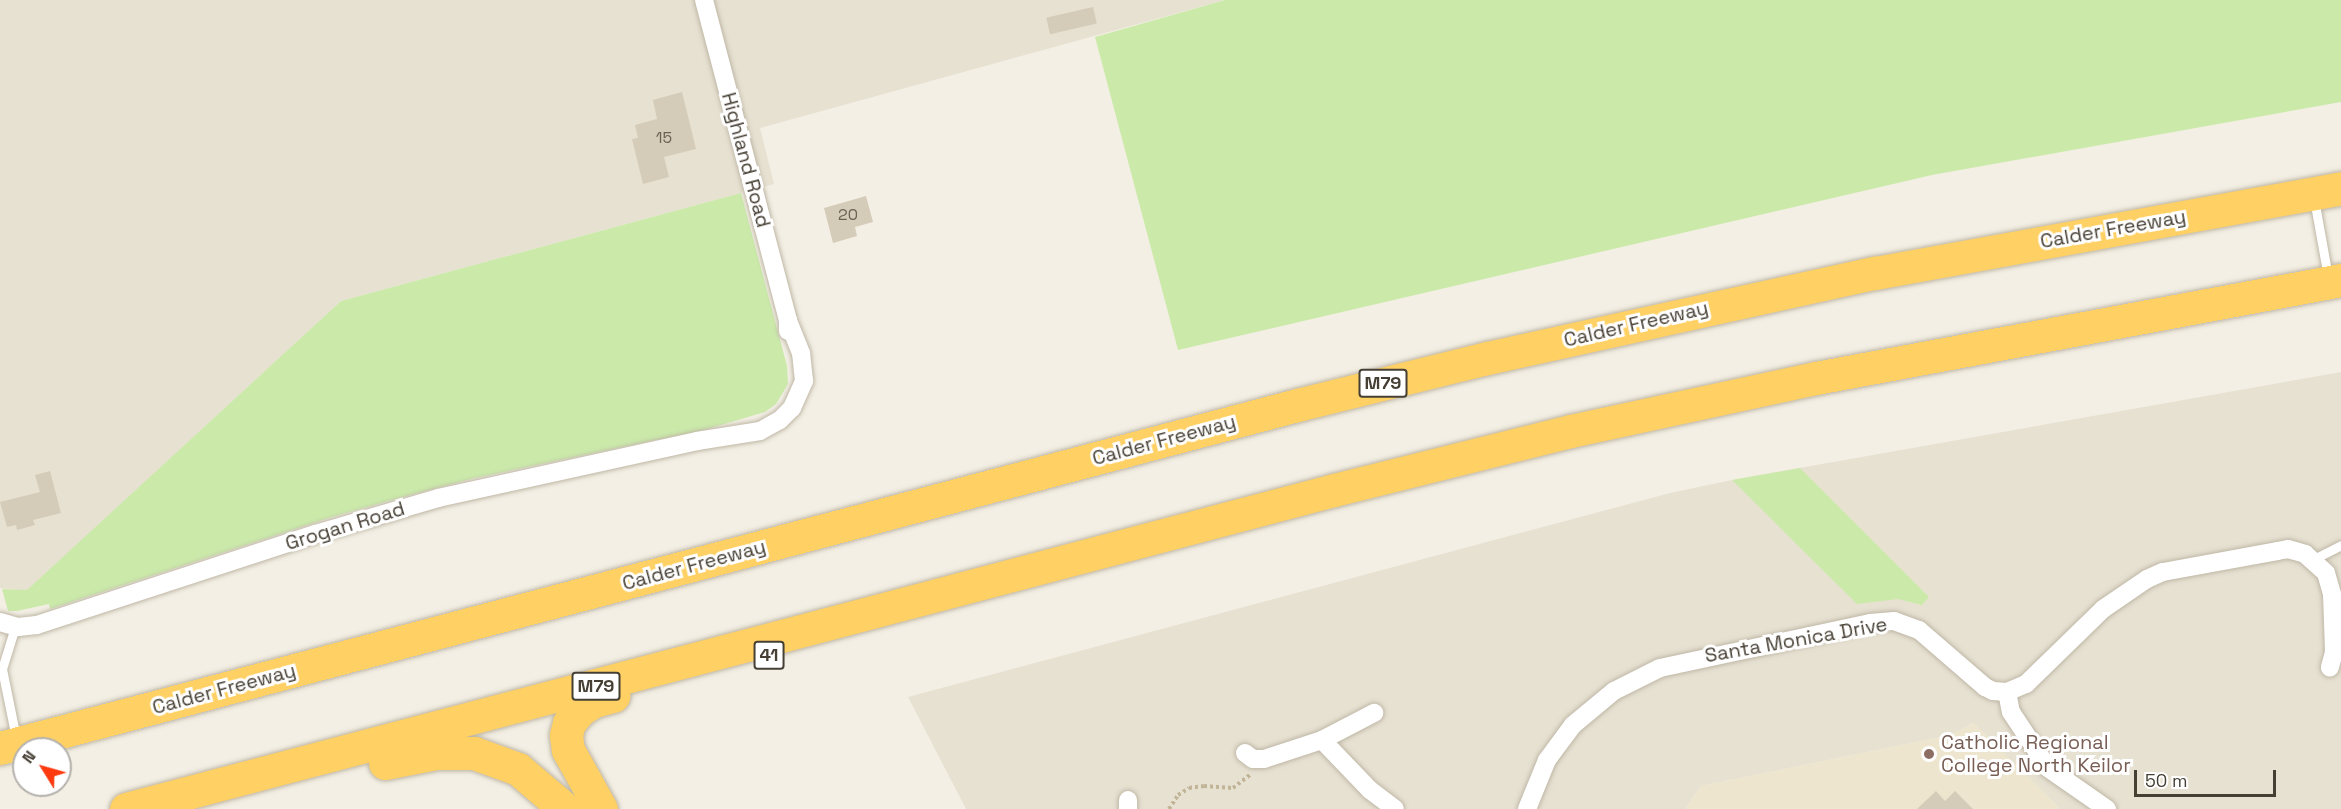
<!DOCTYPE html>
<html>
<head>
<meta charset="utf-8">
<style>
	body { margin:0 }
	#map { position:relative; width:2341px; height:809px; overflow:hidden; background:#f3efe4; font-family:"Space Grotesk",sans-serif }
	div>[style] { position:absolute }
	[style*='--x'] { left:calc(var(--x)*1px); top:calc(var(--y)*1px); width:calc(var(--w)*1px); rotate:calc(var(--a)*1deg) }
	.residential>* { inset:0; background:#e7e1d2 }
	.education>* { inset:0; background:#ede5cd }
	.green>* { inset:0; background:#cbeaaa }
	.building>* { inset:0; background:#d5cbb9; transform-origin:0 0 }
	.path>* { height:4px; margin-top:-2px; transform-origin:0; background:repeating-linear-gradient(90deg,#c2b497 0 3px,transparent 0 6px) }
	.roads { filter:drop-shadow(0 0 2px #bfb7a6) drop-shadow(0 0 2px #bfb7a6) }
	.lane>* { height:9px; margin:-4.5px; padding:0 4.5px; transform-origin:4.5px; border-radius:4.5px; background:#fff }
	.street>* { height:18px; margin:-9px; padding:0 9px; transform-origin:9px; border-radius:9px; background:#fff }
	.highway>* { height:33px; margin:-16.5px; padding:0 16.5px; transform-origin:16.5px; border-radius:16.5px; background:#ffd063 }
	.dots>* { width:16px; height:16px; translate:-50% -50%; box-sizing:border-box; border:3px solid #fff; border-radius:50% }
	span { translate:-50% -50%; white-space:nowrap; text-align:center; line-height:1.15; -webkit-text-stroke:6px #fff; paint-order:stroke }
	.number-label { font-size:16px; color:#6a6255 }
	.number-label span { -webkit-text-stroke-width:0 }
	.shield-label span { padding:2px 4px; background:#fff; border:2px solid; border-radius:4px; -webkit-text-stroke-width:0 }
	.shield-label { font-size:18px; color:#463f34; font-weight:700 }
	.street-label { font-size:20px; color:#463f34 }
	.education-label { font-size:20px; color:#785e54 }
	.left { translate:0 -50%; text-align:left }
	.north { position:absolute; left:12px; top:737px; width:60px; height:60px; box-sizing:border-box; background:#fff; border:2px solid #b5b2ae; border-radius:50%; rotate:307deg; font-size:16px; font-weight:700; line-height:24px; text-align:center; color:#463f34 }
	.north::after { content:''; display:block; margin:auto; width:21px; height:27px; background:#ff3a0f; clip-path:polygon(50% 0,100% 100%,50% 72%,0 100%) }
	.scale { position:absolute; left:2134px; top:770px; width:142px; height:27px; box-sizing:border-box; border:3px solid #463f34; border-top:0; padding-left:8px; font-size:18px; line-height:21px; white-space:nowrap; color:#463f34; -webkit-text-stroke:4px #fff; paint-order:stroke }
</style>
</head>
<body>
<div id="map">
	<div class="residential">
		<i style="clip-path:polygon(0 0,1225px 0,760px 128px,774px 184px,341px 301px,27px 591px,0 588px)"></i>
		<i style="clip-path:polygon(2341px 372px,2341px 809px,2060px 809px,1973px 723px,1951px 735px,1701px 786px,1685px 809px,966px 809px,908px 697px,1670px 493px,1732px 480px)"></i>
	</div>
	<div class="education">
		<i style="clip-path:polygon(1974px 723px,2060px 809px,1685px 809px,1701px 786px,1951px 735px)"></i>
	</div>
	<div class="green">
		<i style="clip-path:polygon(1225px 0,2341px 0,2341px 102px,1932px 175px,1178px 350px,1095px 37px)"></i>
		<i style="clip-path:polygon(741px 193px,787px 366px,788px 384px,776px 404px,765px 412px,704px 430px,475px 478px,403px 497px,332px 517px,50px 609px,49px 604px,17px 611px,8px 611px,2px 589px,27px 590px,341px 301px)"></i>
		<i style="clip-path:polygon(1800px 468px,1929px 597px,1922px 605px,1898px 599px,1857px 604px,1732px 480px)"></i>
	</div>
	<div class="building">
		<i style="left:1093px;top:7px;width:17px;height:48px;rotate:77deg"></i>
		<i style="clip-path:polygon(682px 92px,696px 149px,664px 157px,669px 177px,643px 184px,632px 139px,638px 138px,635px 125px,657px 119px,653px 100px)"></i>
		<i style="clip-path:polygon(866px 196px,873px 222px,855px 227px,857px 236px,833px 243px,824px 208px)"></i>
		<i style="clip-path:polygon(50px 471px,61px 513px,33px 520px,35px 525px,17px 530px,16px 525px,7px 527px,0 502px,40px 492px,35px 475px)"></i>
		<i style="clip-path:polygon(1936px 791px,1945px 801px,1955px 791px,1973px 809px,1917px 809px)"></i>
	</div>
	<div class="path">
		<i style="--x:1169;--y:809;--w:17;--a:-57"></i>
		<i style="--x:1178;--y:795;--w:13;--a:-32"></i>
		<i style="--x:1189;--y:788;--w:15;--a:-8"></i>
		<i style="--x:1204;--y:786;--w:29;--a:4"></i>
		<i style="--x:1233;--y:788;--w:23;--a:-38"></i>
	</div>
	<div class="roads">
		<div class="lane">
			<i style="--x:2314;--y:199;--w:79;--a:79.8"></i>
			<i style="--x:2314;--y:559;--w:30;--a:-27"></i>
			<i style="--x:15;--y:627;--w:44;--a:107.2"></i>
			<i style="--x:2;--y:669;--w:70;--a:78.5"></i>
		</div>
		<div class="street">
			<i style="--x:704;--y:0;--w:331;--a:75.3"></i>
			<i style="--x:788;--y:320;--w:11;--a:90"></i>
			<i style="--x:0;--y:622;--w:19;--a:16"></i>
			<i style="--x:18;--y:627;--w:19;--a:-6"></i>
			<i style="--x:37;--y:625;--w:293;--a:-18.1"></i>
			<i style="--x:315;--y:534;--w:128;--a:-16.3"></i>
			<i style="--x:438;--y:498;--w:265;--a:-12.4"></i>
			<i style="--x:697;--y:441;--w:64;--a:-9"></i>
			<i style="--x:760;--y:431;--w:23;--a:-29"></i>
			<i style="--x:780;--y:420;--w:17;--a:-45"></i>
			<i style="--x:792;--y:408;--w:30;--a:-66"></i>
			<i style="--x:804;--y:381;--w:28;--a:-96"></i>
			<i style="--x:801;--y:353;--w:35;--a:-112"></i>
			<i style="--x:2007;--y:692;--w:20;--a:79"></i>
			<i style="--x:2011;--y:712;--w:67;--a:56.5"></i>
			<i style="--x:2048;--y:768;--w:72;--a:34.8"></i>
			<i style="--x:1322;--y:740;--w:69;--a:46.2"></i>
			<i style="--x:1370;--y:790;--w:31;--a:37"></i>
			<i style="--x:1245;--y:753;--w:10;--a:37"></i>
			<i style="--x:1253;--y:759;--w:11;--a:0"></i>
			<i style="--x:1264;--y:759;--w:61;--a:-18.1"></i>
			<i style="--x:1322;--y:740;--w:59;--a:-27.4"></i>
			<i style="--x:1128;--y:809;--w:9;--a:-90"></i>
			<i style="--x:1527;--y:809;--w:53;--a:-67.8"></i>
			<i style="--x:1547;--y:760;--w:44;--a:-53.4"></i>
			<i style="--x:1573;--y:725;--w:53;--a:-39.7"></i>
			<i style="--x:1614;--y:691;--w:51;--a:-26.6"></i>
			<i style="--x:1660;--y:668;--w:215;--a:-12.1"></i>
			<i style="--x:1870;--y:623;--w:24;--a:-5"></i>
			<i style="--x:1894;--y:621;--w:27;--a:20"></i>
			<i style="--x:1919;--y:630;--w:87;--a:40.8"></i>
			<i style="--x:1985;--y:687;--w:9;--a:27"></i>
			<i style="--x:1993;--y:691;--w:14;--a:4"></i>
			<i style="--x:2007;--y:692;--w:21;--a:-23"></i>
			<i style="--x:2026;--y:684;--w:107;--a:-44.2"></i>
			<i style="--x:2103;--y:609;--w:53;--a:-34.3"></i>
			<i style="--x:2147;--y:579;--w:17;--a:-24"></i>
			<i style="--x:2163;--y:572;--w:116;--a:-10.4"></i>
			<i style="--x:2277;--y:551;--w:11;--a:-10"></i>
			<i style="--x:2288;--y:549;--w:18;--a:16"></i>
			<i style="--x:2305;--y:554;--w:28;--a:42"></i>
			<i style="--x:2326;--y:573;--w:22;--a:74"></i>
			<i style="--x:2332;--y:594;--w:58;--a:88"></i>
			<i style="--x:2334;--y:652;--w:16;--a:105"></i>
		</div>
		<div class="highway">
			<i style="--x:0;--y:748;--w:1342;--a:-14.81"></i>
			<i style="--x:1297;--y:405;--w:196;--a:-13.9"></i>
			<i style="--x:1487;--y:358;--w:397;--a:-12.4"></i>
			<i style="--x:1875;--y:273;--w:474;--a:-10.3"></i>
			<i style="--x:385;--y:763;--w:52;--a:-11.1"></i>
			<i style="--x:436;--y:753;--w:38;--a:0"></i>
			<i style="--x:474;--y:753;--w:47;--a:20"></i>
			<i style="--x:518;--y:769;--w:62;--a:40.4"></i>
			<i style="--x:126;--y:809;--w:1249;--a:-14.79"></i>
			<i style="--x:1334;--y:490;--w:244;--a:-14"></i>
			<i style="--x:1571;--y:431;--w:251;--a:-12.2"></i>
			<i style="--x:1816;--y:378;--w:534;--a:-10.57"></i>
			<i style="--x:601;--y:809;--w:68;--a:-119.2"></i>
			<i style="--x:568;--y:750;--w:15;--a:-98"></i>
			<i style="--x:566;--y:735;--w:12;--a:-76"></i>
			<i style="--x:569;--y:723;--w:17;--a:-50"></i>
			<i style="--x:580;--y:710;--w:17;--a:-33"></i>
			<i style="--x:594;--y:701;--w:20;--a:-15"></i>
		</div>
	</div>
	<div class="dots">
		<i style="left:1929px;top:754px;background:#8d6e63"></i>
	</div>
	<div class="number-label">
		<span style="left:664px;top:138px">15</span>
		<span style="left:848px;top:215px">20</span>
	</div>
	<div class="shield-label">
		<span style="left:1383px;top:383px">M79</span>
		<span style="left:769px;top:655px">41</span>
		<span style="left:596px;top:686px">M79</span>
	</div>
	<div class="street-label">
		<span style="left:746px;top:160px;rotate:75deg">Highland Road</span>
		<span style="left:2113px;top:229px;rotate:-10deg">Calder Freeway</span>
		<span style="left:1636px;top:324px;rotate:-13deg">Calder Freeway</span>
		<span style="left:1164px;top:440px;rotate:-15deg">Calder Freeway</span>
		<span style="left:345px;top:526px;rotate:-17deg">Grogan Road</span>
		<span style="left:694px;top:565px;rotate:-15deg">Calder Freeway</span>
		<span style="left:1796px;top:640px;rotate:-10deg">Santa Monica Drive</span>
		<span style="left:224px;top:689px;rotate:-15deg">Calder Freeway</span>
	</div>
	<div class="education-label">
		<span class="left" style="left:1941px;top:754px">Catholic Regional<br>College North Keilor</span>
	</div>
	<div class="north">N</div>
	<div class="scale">50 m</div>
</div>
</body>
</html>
